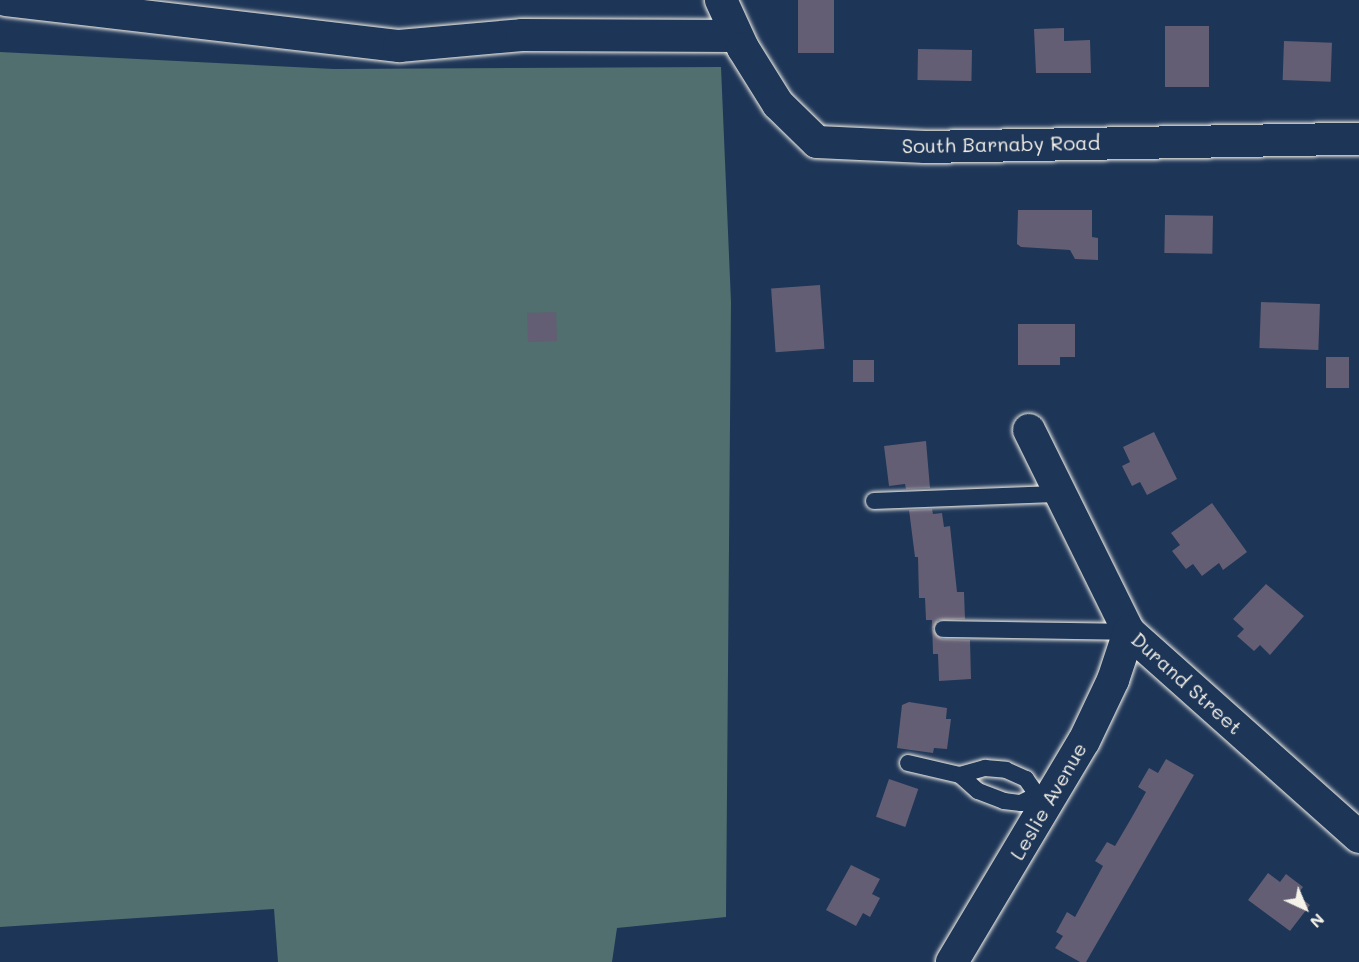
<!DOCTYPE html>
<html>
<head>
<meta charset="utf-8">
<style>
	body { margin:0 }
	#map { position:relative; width:1359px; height:962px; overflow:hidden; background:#1d3557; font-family:Mali,sans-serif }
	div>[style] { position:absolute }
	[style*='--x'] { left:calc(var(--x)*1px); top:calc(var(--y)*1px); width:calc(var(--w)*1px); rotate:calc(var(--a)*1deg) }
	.green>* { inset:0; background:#506f6e }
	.building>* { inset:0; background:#635e73; transform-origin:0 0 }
	.roads { filter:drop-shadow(0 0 2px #f4f1e8) drop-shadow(0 0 2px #f4f1e8) }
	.service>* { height:16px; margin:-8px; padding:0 8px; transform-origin:8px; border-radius:8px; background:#1d3557 }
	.minor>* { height:32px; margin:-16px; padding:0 16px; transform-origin:16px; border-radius:16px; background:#1d3557 }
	span { translate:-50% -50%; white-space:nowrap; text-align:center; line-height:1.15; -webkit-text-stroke:4.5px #1d3557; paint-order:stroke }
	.street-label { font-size:20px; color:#f4f1e8 }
	.north { position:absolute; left:1275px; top:878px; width:60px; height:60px; -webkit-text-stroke:4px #1d3557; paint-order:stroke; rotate:136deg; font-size:16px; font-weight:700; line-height:24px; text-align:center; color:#f4f1e8 }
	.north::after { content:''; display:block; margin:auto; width:21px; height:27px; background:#f4f1e8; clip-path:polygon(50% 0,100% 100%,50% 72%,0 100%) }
</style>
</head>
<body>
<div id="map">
	<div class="green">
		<i style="clip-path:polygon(0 52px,334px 69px,721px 67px,731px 302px,726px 917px,617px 928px,612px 962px,278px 962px,274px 909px,0 927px)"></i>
	</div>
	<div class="building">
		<i style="left:798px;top:0;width:36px;height:53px"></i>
		<i style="left:1165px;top:26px;width:44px;height:61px"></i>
		<i style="clip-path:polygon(1064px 28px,1064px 41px,1090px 40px,1091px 73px,1036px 73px,1034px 29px)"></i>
		<i style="left:1284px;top:41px;width:48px;height:39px;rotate:2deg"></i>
		<i style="left:918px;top:49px;width:54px;height:31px;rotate:1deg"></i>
		<i style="clip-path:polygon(1018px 210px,1092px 210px,1092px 237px,1098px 238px,1098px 260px,1075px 259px,1070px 250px,1021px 247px,1017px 244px)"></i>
		<i style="left:1165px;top:215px;width:48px;height:38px;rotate:1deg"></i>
		<i style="left:820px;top:285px;width:64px;height:49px;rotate:86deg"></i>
		<i style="left:1261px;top:302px;width:59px;height:46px;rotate:2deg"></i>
		<i style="left:556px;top:312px;width:29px;height:29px;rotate:88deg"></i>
		<i style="clip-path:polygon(1018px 324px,1075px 324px,1075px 357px,1060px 357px,1060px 365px,1018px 365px)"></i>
		<i style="left:1326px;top:357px;width:23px;height:31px"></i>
		<i style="left:853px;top:360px;width:21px;height:22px"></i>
		<i style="clip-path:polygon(1154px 432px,1177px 479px,1147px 495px,1140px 482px,1132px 486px,1122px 466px,1130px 462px,1123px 447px)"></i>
		<i style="clip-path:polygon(926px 441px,930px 488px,906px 489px,905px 484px,889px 486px,884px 446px)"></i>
		<i style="clip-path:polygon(1212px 503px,1247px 552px,1223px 570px,1219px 563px,1202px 576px,1193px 564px,1186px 569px,1172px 551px,1180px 545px,1171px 533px)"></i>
		<i style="clip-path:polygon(932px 509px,933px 514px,942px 513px,944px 527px,950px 526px,957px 592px,964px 592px,965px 619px,938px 620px,933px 629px,942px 639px,970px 640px,971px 679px,939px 681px,938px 654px,933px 654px,932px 620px,926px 620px,925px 598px,919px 598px,918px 557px,915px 557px,909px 510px)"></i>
		<i style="clip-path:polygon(1266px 584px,1304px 616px,1270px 655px,1260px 645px,1254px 651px,1237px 636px,1244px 629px,1233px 619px)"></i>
		<i style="clip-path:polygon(909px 702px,947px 708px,946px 719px,951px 719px,947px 749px,934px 748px,933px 753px,897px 748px,902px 705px)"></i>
		<i style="clip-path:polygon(1166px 759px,1194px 775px,1086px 962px,1080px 962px,1055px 948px,1063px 936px,1056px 932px,1067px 912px,1075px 917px,1103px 866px,1095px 861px,1107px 842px,1115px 846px,1132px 817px,1146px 792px,1138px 787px,1149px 768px,1158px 773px)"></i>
		<i style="left:889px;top:779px;width:31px;height:40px;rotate:19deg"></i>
		<i style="clip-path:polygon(851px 865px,880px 879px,872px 894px,880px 898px,870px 917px,863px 913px,856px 926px,826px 910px)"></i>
		<i style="clip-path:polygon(1268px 873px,1280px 882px,1286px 874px,1303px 887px,1297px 895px,1310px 905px,1290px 931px,1248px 900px)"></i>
	</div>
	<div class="roads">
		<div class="service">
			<i style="--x:874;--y:501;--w:186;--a:-2.2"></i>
			<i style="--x:943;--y:629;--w:186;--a:0.9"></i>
			<i style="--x:908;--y:763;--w:53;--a:13"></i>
			<i style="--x:960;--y:775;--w:26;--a:-16"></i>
			<i style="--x:985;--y:768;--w:21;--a:5"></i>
			<i style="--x:1006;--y:770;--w:22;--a:24"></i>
			<i style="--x:1026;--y:779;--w:19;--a:55"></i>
			<i style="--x:1037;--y:795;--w:13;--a:23"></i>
			<i style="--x:960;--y:775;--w:24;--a:42"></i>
			<i style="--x:978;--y:791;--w:28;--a:21"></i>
			<i style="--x:1004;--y:801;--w:17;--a:7"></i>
			<i style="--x:1021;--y:803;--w:18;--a:-27"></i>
		</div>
		<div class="minor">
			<i style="--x:6;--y:0;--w:396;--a:6.7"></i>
			<i style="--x:399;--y:46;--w:123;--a:-5.1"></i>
			<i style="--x:522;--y:35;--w:214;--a:0.3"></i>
			<i style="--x:721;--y:0;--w:53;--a:65.4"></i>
			<i style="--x:743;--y:48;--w:66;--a:58"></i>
			<i style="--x:778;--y:104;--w:54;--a:44.3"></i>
			<i style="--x:817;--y:142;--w:108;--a:2.7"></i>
			<i style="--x:925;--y:147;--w:434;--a:-1.1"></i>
			<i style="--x:1029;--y:430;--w:225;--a:63.7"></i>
			<i style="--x:1129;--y:632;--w:308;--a:41.7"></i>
			<i style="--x:952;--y:962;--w:257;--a:-59.2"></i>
			<i style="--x:1084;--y:741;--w:68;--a:-64.6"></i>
			<i style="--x:1113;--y:680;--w:51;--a:-71.6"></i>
		</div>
	</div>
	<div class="street-label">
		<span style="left:1001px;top:144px;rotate:-1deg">South Barnaby Road</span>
		<span style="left:1187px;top:683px;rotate:42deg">Durand Street</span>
		<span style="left:1048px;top:801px;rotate:-60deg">Leslie Avenue</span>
	</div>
	<div class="north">N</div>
</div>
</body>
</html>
